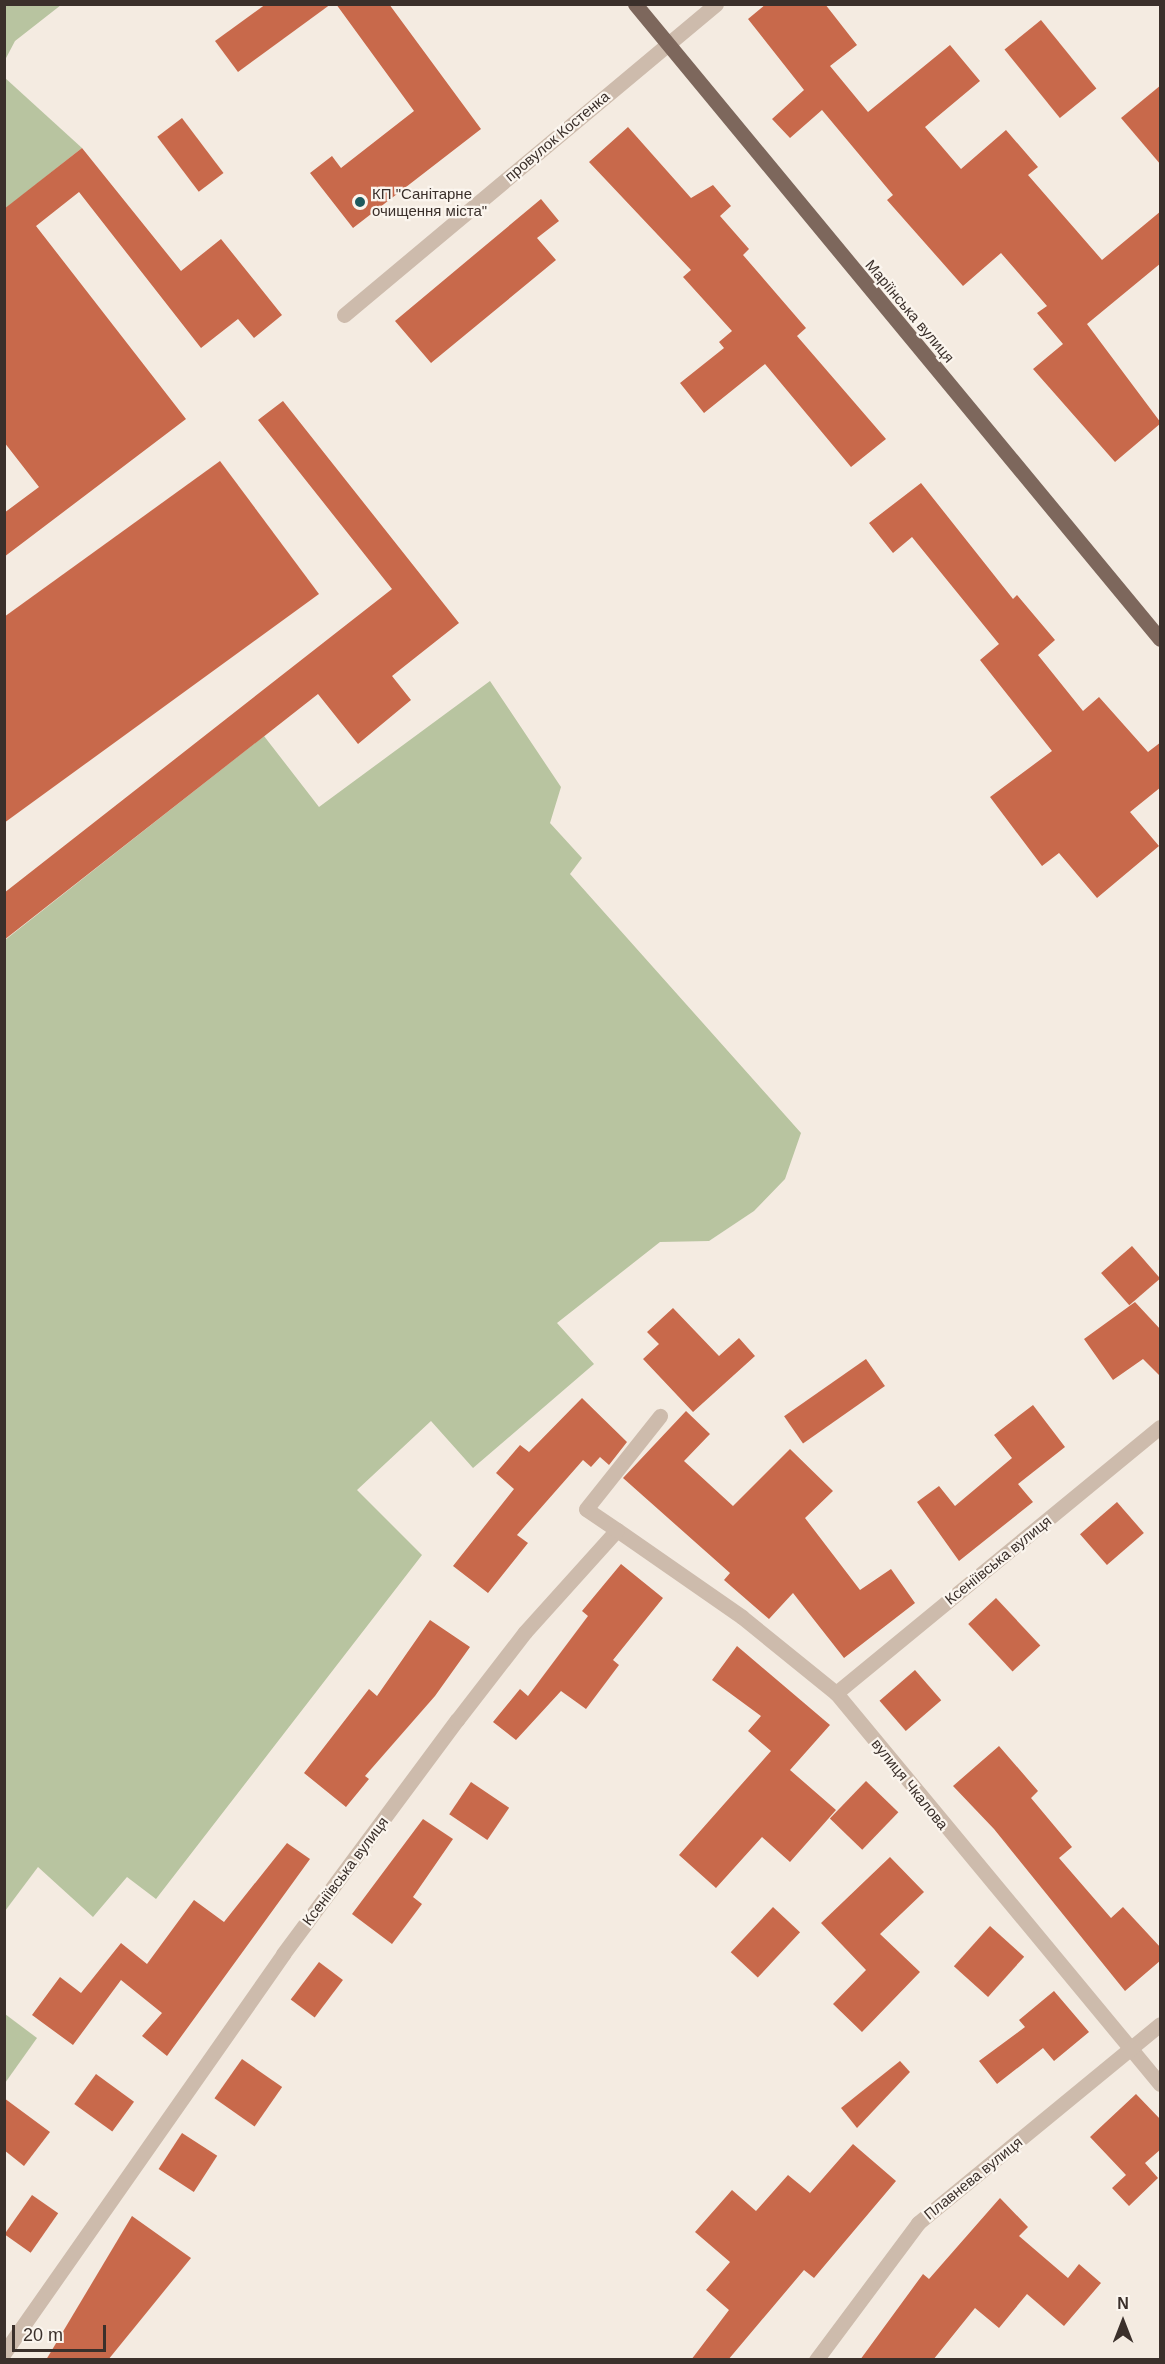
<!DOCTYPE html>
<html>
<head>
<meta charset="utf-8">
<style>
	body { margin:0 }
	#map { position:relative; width:1165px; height:2364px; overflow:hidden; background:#f4ebe1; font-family:Arial,sans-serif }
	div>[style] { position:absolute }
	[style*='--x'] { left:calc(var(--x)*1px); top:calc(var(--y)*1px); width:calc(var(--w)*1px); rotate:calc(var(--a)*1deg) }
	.green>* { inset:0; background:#b8c4a0 }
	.building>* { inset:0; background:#c8694b; transform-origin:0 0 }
	.minor>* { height:15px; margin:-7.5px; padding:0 7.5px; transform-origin:7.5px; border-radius:7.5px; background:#cdbbac }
	.major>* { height:15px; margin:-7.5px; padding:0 7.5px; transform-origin:7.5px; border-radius:7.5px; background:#7d675c }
	.dots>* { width:16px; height:16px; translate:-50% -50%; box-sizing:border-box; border:3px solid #fbf5ee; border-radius:50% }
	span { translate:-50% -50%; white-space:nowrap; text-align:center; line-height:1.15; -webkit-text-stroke:4.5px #fbf5ee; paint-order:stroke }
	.street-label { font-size:15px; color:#3b302b }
	.poi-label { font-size:15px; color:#3b302b }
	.left { translate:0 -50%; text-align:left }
	.frame { position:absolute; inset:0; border:6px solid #3b302b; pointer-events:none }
	.north { position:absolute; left:1093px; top:2292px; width:60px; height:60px; -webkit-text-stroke:4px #fbf5ee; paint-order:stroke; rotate:0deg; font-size:16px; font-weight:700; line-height:24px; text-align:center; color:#3b302b }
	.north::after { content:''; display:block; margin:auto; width:21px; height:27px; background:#3b302b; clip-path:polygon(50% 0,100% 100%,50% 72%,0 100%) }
	.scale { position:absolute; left:12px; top:2325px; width:94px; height:27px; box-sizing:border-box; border:3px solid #3b302b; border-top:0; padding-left:8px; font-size:18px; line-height:21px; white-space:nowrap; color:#3b302b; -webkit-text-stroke:4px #fbf5ee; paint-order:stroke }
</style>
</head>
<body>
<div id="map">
	<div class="green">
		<i style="clip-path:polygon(5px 4px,61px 4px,61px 5px,15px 41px,5px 60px)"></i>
		<i style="clip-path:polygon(4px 77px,82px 148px,5px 209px,4px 209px)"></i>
		<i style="clip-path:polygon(490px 681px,561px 787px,550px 823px,582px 858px,570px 874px,801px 1133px,785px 1179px,754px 1211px,709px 1241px,660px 1242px,557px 1323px,594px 1364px,473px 1468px,431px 1421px,357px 1490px,422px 1555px,156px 1899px,127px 1877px,93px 1917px,38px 1867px,5px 1911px,5px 940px,264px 736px,319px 807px)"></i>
		<i style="clip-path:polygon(5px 2014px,37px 2038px,5px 2083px)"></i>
	</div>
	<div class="building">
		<i style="clip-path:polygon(266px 4px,331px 4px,238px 72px,215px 41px)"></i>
		<i style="clip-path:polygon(336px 4px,389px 4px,481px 129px,353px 228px,310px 173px,332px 156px,341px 168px,414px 111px)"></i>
		<i style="clip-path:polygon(766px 4px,825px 4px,857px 45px,830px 66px,868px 112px,950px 45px,980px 81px,925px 127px,961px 169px,1006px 130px,1038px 167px,1028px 175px,1102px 260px,1161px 211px,1161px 263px,1087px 324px,1161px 423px,1115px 462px,1033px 369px,1063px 344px,1037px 313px,1047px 306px,1001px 253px,963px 286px,887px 200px,893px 195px,822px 110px,790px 138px,772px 119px,804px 90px,748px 19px)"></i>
		<i style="left:1041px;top:20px;width:88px;height:47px;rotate:51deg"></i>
		<i style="clip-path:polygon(1161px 85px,1161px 165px,1121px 118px)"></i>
		<i style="left:182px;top:118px;width:69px;height:31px;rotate:53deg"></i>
		<i style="clip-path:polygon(628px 127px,691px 198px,713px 185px,731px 206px,720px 216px,749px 249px,743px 255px,806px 328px,797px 336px,886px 439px,851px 467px,765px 364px,704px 413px,680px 383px,724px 348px,719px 342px,732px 331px,683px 277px,691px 270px,589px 162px)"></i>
		<i style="clip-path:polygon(82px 148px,181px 271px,221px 239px,282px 315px,254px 338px,238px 319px,201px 348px,79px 192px,36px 226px,186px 419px,4px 557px,4px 513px,39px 487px,4px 442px,4px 209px)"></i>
		<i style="clip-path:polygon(541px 199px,559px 221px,537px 238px,556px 260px,431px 363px,395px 321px)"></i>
		<i style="clip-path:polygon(283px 401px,459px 623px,392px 676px,411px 700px,358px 744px,318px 694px,4px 940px,4px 893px,392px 589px,258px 420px)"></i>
		<i style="clip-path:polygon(220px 461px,319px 594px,4px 823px,4px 617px)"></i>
		<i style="clip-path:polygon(921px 483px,1013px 599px,1017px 595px,1055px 640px,1038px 655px,1083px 711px,1099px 697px,1148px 752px,1161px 742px,1161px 787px,1130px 812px,1159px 846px,1097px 898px,1059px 853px,1042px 866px,990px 797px,1052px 751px,980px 660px,999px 644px,912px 537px,893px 553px,869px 523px)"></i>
		<i style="left:1132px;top:1246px;width:43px;height:41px;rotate:49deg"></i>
		<i style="clip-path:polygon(1135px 1302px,1161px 1330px,1161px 1377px,1143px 1359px,1113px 1380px,1084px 1339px)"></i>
		<i style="clip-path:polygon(673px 1308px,719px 1356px,739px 1338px,755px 1356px,693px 1412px,643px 1359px,659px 1344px,647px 1332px)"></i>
		<i style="left:866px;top:1359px;width:33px;height:100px;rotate:55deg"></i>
		<i style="clip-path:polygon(582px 1398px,627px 1442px,609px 1465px,600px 1457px,591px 1467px,583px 1460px,517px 1535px,528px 1543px,488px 1593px,453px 1566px,514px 1489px,496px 1473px,520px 1445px,529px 1452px)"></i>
		<i style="clip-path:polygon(1033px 1405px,1065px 1447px,1018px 1484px,1033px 1502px,959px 1561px,917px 1502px,939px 1486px,955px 1506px,1012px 1458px,994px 1435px)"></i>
		<i style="clip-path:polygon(686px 1411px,710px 1434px,684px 1461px,733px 1506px,790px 1449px,833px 1491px,805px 1518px,860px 1590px,891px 1569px,915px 1603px,844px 1658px,793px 1593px,769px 1619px,724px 1580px,730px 1573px,623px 1478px)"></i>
		<i style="left:1117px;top:1502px;width:41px;height:49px;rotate:49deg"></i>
		<i style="clip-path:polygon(621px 1564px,663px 1598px,613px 1660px,619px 1665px,586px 1709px,561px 1691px,516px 1740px,493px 1722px,520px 1689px,528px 1696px,588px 1616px,582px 1611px)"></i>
		<i style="left:996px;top:1598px;width:65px;height:38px;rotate:47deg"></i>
		<i style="clip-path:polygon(430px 1620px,470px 1647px,435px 1696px,365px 1776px,369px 1779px,346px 1807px,304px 1773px,369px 1689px,377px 1696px)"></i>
		<i style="clip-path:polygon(737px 1646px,830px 1725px,790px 1770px,836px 1810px,790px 1862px,762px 1837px,716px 1888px,679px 1855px,771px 1751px,748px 1731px,761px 1716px,712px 1680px)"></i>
		<i style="left:915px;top:1670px;width:40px;height:47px;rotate:49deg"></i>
		<i style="clip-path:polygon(999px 1746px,1038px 1791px,1031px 1798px,1072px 1847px,1059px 1858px,1111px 1918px,1123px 1907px,1161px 1948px,1161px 1960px,1125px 1991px,994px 1829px,953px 1786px)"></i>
		<i style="left:866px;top:1781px;width:45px;height:52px;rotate:44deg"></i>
		<i style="left:471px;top:1782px;width:46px;height:39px;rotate:34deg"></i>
		<i style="clip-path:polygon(423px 1819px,453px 1839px,413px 1897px,422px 1904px,392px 1944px,352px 1914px)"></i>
		<i style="clip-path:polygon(287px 1843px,310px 1859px,167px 2056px,142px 2036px,162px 2013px,121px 1980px,73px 2045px,32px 2015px,60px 1977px,81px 1993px,121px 1943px,147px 1964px,194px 1900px,224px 1922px)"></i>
		<i style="clip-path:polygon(890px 1857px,924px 1892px,880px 1934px,920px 1972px,862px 2032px,833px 2004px,866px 1970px,821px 1923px)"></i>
		<i style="left:773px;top:1907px;width:37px;height:62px;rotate:43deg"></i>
		<i style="left:990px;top:1926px;width:46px;height:54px;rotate:42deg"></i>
		<i style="left:319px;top:1962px;width:30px;height:47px;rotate:37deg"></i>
		<i style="clip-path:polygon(1054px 1991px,1089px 2032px,1054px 2061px,1043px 2048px,997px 2084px,979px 2061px,1025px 2027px,1019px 2020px)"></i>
		<i style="left:242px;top:2059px;width:49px;height:48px;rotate:35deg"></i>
		<i style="clip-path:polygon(900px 2061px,910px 2072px,857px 2128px,841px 2108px)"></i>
		<i style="left:96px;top:2074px;width:47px;height:37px;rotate:36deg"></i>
		<i style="clip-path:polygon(1136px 2094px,1161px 2120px,1161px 2149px,1145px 2163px,1158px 2178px,1129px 2206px,1112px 2188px,1126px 2175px,1090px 2137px)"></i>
		<i style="clip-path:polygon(4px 2098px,50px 2132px,24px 2166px,4px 2150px)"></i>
		<i style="left:182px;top:2133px;width:42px;height:43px;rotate:33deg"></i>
		<i style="clip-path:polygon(853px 2144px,896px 2181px,814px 2278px,804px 2270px,728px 2360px,691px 2360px,729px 2310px,706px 2290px,730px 2262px,695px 2232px,732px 2190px,756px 2211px,788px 2175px,810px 2193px)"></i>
		<i style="left:32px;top:2195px;width:32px;height:48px;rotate:35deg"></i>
		<i style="clip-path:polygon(1000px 2198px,1028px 2227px,1019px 2236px,1068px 2278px,1079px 2264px,1101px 2283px,1064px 2326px,1027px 2294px,999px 2328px,975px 2308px,933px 2360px,860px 2360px,923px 2274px,929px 2279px)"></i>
		<i style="clip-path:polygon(132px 2216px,191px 2258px,108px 2360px,46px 2360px)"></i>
	</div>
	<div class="minor">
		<i style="--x:344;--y:315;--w:485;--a:-39.9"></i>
		<i style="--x:617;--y:1530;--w:152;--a:34.8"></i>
		<i style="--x:742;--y:1617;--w:121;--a:39"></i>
		<i style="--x:836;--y:1693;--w:508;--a:50.35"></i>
		<i style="--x:836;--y:1693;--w:419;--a:-39.4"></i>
		<i style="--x:4;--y:2353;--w:487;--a:-55"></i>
		<i style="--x:283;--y:1954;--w:292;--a:-53.4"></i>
		<i style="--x:457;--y:1720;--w:111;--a:-52.3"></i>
		<i style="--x:525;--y:1632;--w:137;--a:-48"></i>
		<i style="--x:617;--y:1530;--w:37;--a:-146"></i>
		<i style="--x:586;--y:1509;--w:119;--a:-51.5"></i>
		<i style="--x:816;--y:2360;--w:171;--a:-53.3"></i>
		<i style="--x:918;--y:2223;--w:313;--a:-39.4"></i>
	</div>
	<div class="major">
		<i style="--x:635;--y:4;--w:824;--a:50.42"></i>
	</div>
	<div class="dots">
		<i style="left:360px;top:202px;background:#1f5a5e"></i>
	</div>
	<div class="street-label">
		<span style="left:557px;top:136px;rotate:-40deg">провулок Костенка</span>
		<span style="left:910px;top:311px;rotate:50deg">Маріїнська вулиця</span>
		<span style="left:998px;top:1560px;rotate:-39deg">Ксеніївська вулиця</span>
		<span style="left:910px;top:1784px;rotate:51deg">вулиця Чкалова</span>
		<span style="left:345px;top:1871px;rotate:-53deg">Ксеніївська вулиця</span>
		<span style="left:973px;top:2178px;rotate:-39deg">Плавнева вулиця</span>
	</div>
	<div class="poi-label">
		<span class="left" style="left:372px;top:202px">КП "Санітарне<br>очищення міста"</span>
	</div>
	<div class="frame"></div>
	<div class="north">N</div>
	<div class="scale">20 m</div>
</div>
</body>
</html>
